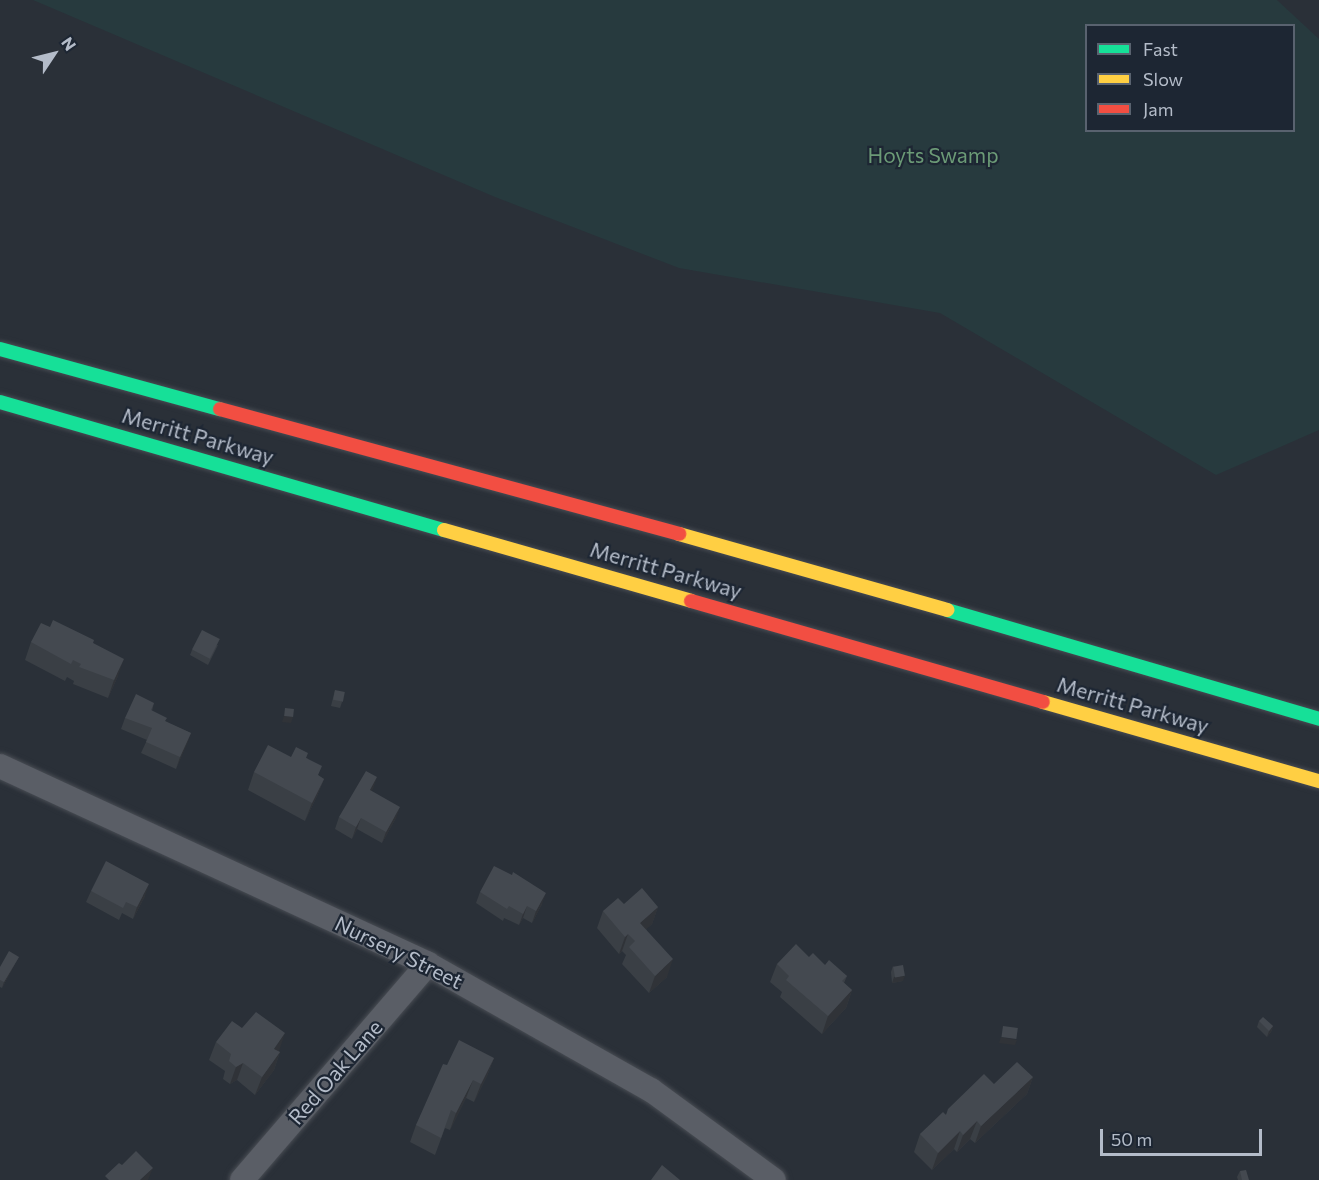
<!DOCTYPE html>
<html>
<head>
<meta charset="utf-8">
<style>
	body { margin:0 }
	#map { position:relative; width:1319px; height:1180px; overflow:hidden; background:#2a3038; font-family:Commissioner,sans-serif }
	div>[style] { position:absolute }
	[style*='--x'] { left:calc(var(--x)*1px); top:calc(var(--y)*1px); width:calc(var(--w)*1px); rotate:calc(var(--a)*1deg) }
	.green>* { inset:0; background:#273a3e }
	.roads { filter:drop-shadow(0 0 2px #484c53) drop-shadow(0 0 2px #484c53) }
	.street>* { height:24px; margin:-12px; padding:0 12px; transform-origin:12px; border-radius:12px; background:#5a5e66 }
	.fast>* { height:14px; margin:-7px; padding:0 7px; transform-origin:7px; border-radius:7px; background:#16e098 }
	.slow>* { height:14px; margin:-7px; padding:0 7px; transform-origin:7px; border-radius:7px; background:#ffcf43 }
	.jam>* { height:14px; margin:-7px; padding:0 7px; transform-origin:7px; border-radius:7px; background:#f24e42 }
	.wall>* { inset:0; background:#3a3f45 }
	.shaded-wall>* { inset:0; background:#303338 }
	.building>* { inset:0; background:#444950; transform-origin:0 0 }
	span { translate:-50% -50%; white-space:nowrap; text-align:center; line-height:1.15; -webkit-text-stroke:4.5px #1d2633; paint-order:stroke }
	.park-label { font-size:21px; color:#6b9a76 }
	.street-label { font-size:21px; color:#b4bcc9 }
	.legend { position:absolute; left:1085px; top:24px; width:210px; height:108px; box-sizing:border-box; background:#1d2633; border:2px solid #59626f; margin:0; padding:8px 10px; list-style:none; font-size:18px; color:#b4bcc9 }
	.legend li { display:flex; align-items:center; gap:12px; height:30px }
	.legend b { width:30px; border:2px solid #59626f }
	.north { position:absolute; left:24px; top:24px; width:60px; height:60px; -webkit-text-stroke:4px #1d2633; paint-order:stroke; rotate:55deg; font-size:16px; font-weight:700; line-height:24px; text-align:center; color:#b4bcc9 }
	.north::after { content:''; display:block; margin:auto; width:21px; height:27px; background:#b4bcc9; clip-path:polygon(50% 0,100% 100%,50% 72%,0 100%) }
	.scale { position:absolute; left:1100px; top:1129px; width:162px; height:27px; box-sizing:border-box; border:3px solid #b4bcc9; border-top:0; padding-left:8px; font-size:18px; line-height:21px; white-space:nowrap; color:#b4bcc9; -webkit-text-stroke:4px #1d2633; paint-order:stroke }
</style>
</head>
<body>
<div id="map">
	<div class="green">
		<i style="clip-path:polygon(evenodd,33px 0,1277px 0,1319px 39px,1319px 430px,1216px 475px,940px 313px,679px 268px,495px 197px,33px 0,1086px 26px,1294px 26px,1294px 130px,1086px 130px,1086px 26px)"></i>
	</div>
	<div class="roads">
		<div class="street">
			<i style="--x:0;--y:766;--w:472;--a:24.8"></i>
			<i style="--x:428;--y:964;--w:256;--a:29.5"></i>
			<i style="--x:651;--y:1090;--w:152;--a:36.2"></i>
			<i style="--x:242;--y:1180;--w:285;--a:-49.3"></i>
		</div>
		<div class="fast">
			<i style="--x:0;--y:349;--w:228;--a:15.3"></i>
			<i style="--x:0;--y:402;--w:462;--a:16.1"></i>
			<i style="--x:947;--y:610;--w:388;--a:16.3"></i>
		</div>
		<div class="slow">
			<i style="--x:444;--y:530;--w:257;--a:16"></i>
			<i style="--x:679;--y:534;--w:279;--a:15.8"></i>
			<i style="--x:1043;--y:702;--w:287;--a:16"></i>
		</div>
		<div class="jam">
			<i style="--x:220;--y:409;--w:476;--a:15.2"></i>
			<i style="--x:691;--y:601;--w:366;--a:16"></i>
		</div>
	</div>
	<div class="wall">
		<i style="clip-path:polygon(50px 627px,93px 643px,118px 676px,108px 698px,73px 684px,74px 681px,67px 677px,65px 681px,25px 660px,31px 642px)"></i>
		<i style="clip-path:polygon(218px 645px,208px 665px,190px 655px,192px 650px)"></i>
		<i style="clip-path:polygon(335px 690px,342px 702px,340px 708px,331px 706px)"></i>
		<i style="clip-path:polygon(154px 703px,152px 711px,166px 722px,191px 733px,176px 769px,141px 753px,147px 740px,121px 729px,125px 718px)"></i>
		<i style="clip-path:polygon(291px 757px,307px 758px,319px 776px,324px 779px,317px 796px,305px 821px,248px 790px,254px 772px)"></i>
		<i style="clip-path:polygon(373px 789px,371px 791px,396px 818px,382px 843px,357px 829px,352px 839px,335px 829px,339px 817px)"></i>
		<i style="clip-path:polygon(91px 891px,145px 896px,133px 919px,122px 913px,119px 920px,86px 902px)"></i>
		<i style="clip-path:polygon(480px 892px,542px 904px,532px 923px,523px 918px,519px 925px,504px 918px,503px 921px,476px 903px)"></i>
		<i style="clip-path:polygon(624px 904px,658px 907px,652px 924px,646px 929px,667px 977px,649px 993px,622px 964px,626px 955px,622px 951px,619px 954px,597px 928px,603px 911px)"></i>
		<i style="clip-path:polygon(19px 957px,16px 962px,2px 988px,0 987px,0 967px)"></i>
		<i style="clip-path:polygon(809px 957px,847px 976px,844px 983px,852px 990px,846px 1008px,822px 1034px,780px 997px,782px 992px,770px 982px,777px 964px)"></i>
		<i style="clip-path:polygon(893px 966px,903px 981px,892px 983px,891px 972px)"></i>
		<i style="clip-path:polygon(1259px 1021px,1273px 1026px,1271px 1032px,1267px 1037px,1257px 1027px)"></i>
		<i style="clip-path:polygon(216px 1042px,278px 1051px,280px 1052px,274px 1070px,255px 1095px,237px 1080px,230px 1084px,223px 1079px,225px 1071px,209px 1060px)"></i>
		<i style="clip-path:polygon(494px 1058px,487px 1076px,474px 1102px,466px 1098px,450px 1130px,445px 1128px,435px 1155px,410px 1142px,416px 1125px,447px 1065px)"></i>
		<i style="clip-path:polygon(1033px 1077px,1027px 1094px,975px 1143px,970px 1139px,957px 1152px,954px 1149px,932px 1170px,914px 1152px,920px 1134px,945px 1115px,994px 1084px)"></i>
		<i style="clip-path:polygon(1240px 1171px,1249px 1180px,1238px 1180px,1237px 1177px)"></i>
	</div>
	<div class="shaded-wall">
		<i style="clip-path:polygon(124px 659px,118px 676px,108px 698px,114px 680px)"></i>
		<i style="clip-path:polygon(284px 716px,293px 717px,291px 723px,282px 722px)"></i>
		<i style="clip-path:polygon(191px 733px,187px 744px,176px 769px,180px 757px)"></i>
		<i style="clip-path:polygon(377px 777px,373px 789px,365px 801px,370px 790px)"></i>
		<i style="clip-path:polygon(324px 779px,317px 796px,305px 821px,312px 803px)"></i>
		<i style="clip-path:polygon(400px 807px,396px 818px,382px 843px,386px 832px)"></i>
		<i style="clip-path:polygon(361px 818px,357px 829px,352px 839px,356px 827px)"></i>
		<i style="clip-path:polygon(149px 884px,145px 896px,133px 919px,137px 907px)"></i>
		<i style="clip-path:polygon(546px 893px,542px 904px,532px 923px,536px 911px)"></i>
		<i style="clip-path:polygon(527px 906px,523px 918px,519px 925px,523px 914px)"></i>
		<i style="clip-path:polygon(658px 907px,652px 924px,634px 940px,640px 923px)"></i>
		<i style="clip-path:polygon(628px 934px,622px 951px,619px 954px,625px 937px)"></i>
		<i style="clip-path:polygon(19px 957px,16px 962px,2px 988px,4px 982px)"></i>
		<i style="clip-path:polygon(673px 959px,667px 977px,649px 993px,655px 976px)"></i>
		<i style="clip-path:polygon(905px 976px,903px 981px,892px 983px,894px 977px)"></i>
		<i style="clip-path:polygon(852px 990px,846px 1008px,822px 1034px,828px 1016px)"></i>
		<i style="clip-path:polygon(1273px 1026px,1271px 1032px,1267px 1037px,1269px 1031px)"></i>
		<i style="clip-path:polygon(285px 1033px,279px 1051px,268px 1066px,274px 1049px)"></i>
		<i style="clip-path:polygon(1001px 1037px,1017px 1040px,1015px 1045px,999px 1043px)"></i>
		<i style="clip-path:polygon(280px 1052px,274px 1070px,255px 1095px,262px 1077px)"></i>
		<i style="clip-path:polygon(494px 1058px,487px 1076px,474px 1102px,481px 1084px)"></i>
		<i style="clip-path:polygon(243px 1063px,237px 1080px,230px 1084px,236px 1067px)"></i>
		<i style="clip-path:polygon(1033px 1077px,1027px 1094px,975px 1143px,981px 1126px)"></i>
		<i style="clip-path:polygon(473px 1080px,466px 1098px,450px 1130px,456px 1113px)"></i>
		<i style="clip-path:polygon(977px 1121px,970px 1139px,957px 1152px,963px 1135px)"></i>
		<i style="clip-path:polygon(960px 1131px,954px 1149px,932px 1170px,938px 1153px)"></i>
		<i style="clip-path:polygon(153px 1168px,148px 1180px,140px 1180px)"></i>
	</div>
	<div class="building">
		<i style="clip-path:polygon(53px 620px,94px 640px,93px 643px,124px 659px,114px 680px,79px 667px,81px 664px,73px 660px,71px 664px,31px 642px,41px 623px,50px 627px)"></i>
		<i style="left:202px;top:630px;width:20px;height:22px;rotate:27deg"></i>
		<i style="left:335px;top:690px;width:10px;height:10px;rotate:11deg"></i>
		<i style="clip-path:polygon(136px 694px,154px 703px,151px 710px,167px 718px,165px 721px,191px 733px,180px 757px,146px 742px,152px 728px,125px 718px)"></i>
		<i style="left:285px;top:708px;width:9px;height:8px;rotate:6deg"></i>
		<i style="clip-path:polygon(268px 745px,291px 757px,296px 747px,308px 753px,306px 758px,322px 766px,318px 775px,324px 779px,312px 803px,254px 772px)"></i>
		<i style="clip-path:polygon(366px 771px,377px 777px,370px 790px,400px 807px,386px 832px,361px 818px,356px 827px,339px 817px)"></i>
		<i style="clip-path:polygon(106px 861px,149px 884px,137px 907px,126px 902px,123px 908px,91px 891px)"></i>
		<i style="clip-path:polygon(494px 866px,512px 875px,513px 872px,546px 893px,536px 911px,527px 906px,523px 914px,509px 906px,507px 909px,480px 892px)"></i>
		<i style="clip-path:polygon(642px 888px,658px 907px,640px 923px,673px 959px,655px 976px,629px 947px,635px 941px,628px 934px,625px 937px,603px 911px,618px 898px,624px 904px)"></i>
		<i style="clip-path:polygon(796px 944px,809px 957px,813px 953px,825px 965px,829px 960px,847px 976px,842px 981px,852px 990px,828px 1016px,786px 980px,789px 976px,777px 964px)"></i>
		<i style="clip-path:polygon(9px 951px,19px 957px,4px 982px,0 980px,0 967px)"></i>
		<i style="left:903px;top:965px;width:11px;height:10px;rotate:80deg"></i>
		<i style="clip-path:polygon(256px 1012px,285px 1033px,274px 1049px,280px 1052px,262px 1077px,243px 1063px,236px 1067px,229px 1061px,231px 1054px,216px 1042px,232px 1021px,242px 1028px)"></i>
		<i style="clip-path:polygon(1263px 1017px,1273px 1026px,1269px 1031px,1259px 1021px)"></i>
		<i style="left:1003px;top:1026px;width:15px;height:11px;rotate:8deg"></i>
		<i style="clip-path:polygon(459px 1040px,494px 1058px,481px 1084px,473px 1080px,456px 1113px,451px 1110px,441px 1138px,416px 1125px,443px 1064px,447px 1065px)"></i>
		<i style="clip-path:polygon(1017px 1062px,1033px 1077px,981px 1126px,977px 1121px,963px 1135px,960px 1131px,938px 1153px,920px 1134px,943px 1112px,946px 1115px,948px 1109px,984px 1074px,994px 1084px)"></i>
		<i style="clip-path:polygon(136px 1151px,153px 1168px,140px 1180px,109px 1180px,105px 1176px,119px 1163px,122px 1165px)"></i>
		<i style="clip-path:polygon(662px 1165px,680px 1180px,651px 1180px)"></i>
		<i style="clip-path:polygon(1246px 1170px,1249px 1180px,1242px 1180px,1240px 1171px)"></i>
	</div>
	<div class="park-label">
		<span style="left:933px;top:155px">Hoyts Swamp</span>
	</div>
	<div class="street-label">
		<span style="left:198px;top:436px;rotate:16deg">Merritt Parkway</span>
		<span style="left:666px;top:570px;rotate:16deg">Merritt Parkway</span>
		<span style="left:1133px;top:705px;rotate:16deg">Merritt Parkway</span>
		<span style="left:399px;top:952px;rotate:26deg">Nursery Street</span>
		<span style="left:335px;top:1072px;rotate:-49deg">Red Oak Lane</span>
	</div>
	<ul class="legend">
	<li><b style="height:8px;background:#16e098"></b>Fast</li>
	<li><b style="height:8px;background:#ffcf43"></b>Slow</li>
	<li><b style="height:8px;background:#f24e42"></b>Jam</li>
	</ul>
	<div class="north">N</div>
	<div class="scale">50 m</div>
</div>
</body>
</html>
